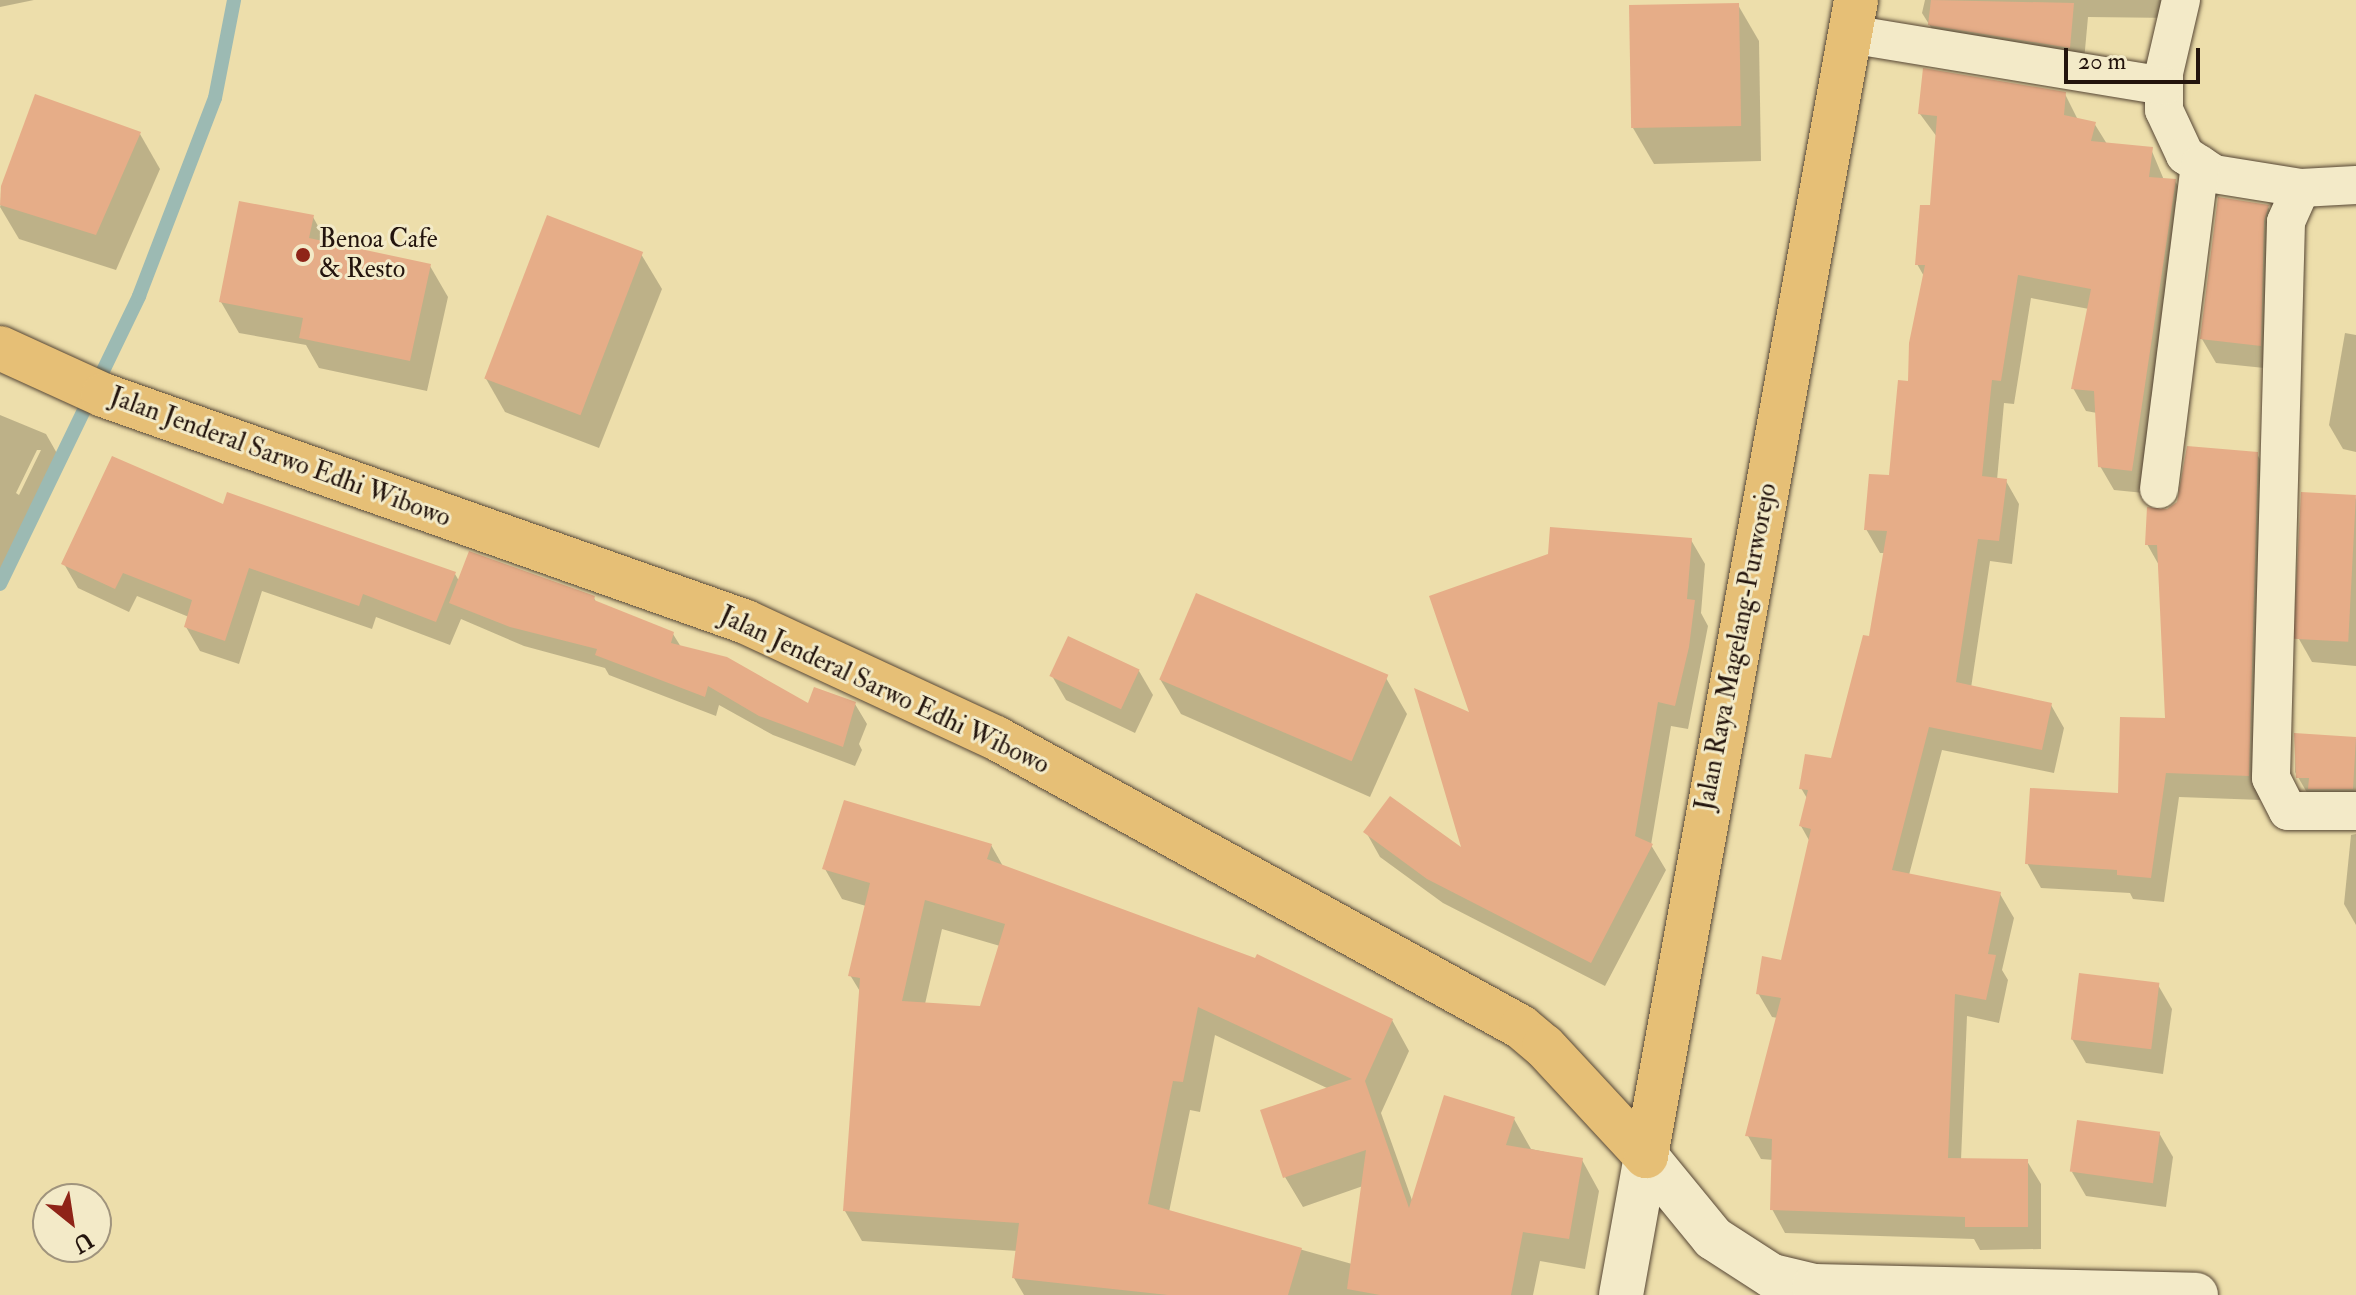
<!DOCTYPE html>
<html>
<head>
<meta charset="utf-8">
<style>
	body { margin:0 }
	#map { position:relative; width:2356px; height:1295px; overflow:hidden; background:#eddeab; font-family:"IM FELL Double Pica",serif }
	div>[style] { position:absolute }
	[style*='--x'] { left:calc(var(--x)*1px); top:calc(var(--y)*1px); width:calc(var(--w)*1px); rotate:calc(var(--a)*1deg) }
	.shadow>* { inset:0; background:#0003 }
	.stream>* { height:14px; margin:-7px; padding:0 7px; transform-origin:7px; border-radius:7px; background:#9cbab3 }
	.building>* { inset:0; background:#e6ad88; transform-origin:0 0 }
	.roads { filter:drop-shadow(0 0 2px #564634) drop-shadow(0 0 2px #564634) }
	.street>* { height:38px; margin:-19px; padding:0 19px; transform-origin:19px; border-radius:19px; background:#f3eac8 }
	.secondary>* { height:44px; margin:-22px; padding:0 22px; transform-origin:22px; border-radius:22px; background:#f3eac8 }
	.primary>* { height:44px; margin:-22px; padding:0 22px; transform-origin:22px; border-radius:22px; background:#e6bf76 }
	.dots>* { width:22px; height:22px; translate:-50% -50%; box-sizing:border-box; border:4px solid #f3eac8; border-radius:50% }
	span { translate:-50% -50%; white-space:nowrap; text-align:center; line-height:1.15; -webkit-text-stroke:6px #f3eac8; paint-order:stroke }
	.poi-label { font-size:26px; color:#23140d }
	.left { translate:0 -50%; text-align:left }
	.street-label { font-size:26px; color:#23140d }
	.north { position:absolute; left:32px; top:1183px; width:80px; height:80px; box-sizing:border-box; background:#f3eac8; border:2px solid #a0947d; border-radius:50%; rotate:150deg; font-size:22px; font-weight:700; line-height:32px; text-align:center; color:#23140d }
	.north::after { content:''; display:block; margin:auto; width:28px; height:36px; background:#8f2418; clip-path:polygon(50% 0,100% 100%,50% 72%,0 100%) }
	.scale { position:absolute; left:2064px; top:48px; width:136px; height:36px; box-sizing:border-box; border:4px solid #23140d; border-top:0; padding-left:10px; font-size:24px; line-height:28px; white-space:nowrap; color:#23140d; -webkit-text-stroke:6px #f3eac8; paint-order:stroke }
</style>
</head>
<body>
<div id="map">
	<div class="shadow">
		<i style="clip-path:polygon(0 0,34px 0,0 7px)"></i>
		<i style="clip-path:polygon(1925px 0,2175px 0,2173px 18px,2088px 17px,2083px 72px,1937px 37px,1922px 13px)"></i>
		<i style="clip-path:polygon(1738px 5px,1759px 41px,1761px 161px,1654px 164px,1633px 128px)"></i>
		<i style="clip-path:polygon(2065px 94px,2078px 120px,2094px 123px,2107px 144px,2151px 149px,2164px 180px,2175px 181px,2188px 204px,2144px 493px,2114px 490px,2100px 466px,2097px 413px,2086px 411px,2073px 388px,2089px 309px,2031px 298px,2014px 404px,2004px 403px,1997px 480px,2006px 481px,2019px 504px,2012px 564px,1990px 561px,1971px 688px,2051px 705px,2064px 728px,2054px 773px,1942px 750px,1909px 875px,2000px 894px,2014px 918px,2002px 970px,2008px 980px,1999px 1023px,1967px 1016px,1961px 1160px,2027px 1161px,2041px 1184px,2041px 1249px,1980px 1250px,1974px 1239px,1785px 1233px,1772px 1209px,1774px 1160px,1761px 1159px,1748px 1136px,1778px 1018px,1772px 1017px,1758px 993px,1783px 962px,1810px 842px,1801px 826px,1808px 800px,1801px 788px,1833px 761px,1871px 639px,1886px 553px,1880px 553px,1866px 529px,1890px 477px,1910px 383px,1925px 278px,1917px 264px,1931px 208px,1937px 137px,1920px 114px)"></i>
		<i style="clip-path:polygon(36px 96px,140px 134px,160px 169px,116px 270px,19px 239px,0 207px)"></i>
		<i style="clip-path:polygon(2268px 207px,2282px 231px,2274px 369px,2216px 363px,2202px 339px)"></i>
		<i style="clip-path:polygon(313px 217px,328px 244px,430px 266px,448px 297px,427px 391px,319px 368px,306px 345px,239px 333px,221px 302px)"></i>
		<i style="clip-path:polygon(641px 254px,662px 289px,599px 448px,505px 412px,485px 377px)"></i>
		<i style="clip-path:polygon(2345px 333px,2356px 335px,2356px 452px,2343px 449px,2329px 425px)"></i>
		<i style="clip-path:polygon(evenodd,0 415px,46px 434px,63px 464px,0 573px,0 415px,37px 450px,41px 450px,19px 495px,16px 493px,37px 450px)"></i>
		<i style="clip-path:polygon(2257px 454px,2271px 479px,2262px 800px,2179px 797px,2164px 902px,2133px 899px,2130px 893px,2041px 888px,2027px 863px,2120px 795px,2167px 720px,2160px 567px,2147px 544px,2167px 512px)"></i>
		<i style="clip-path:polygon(2356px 497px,2356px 666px,2312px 662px,2299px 639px)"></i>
		<i style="clip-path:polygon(224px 506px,455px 574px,459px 581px,594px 598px,597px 604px,673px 634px,681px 647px,809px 706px,855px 704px,867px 724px,859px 744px,862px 750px,855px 766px,773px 735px,719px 705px,716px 716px,609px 675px,605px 668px,524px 646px,461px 619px,450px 645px,376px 617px,372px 629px,262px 591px,239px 664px,200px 651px,186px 627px,189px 617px,137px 596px,129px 612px,78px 588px,64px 564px)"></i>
		<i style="clip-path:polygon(1691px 540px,1705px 564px,1701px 613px,1708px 626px,1688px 729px,1671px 726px,1651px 845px,1666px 870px,1605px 986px,1443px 903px,1380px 857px,1366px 832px,1465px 852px,1473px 715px)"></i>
		<i style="clip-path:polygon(1139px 671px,1153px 695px,1135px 733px,1066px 700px,1052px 676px)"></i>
		<i style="clip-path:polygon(1386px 678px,1407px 714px,1370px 797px,1181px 714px,1160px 679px)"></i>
		<i style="clip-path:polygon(2296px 735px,2356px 739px,2356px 812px,2309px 796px,2295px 772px)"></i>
		<i style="clip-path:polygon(2356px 834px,2356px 925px,2344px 904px,2351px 835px)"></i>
		<i style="clip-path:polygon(evenodd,991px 845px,1004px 868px,1392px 1020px,1409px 1051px,1381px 1113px,1413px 1203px,1514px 1119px,1531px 1149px,1582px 1160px,1599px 1191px,1585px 1269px,1540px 1261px,1533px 1295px,1024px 1295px,1014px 1278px,1018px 1251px,862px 1241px,845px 1211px,861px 993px,850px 975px,866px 906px,842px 899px,825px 869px,991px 845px,942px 929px,1000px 946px,981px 1008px,925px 1004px,942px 929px,991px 845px,1215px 1035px,1329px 1089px,1285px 1177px,1303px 1207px,1363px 1186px,1352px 1264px,1169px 1212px,1190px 1110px,1200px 1112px,1215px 1035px)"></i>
		<i style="clip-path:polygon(2158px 985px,2172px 1009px,2163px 1074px,2086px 1063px,2072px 1039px)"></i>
		<i style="clip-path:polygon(2159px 1133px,2173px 1157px,2166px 1207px,2086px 1196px,2072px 1172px)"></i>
	</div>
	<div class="stream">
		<i style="--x:0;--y:584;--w:320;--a:-64.2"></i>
		<i style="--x:139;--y:296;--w:212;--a:-69"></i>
		<i style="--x:215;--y:98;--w:100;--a:-79"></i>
	</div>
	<div class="building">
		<i style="clip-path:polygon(1931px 0,2074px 3px,2070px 48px,1928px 25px)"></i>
		<i style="left:1739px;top:3px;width:123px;height:110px;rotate:89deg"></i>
		<i style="clip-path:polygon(1923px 68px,2066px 92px,2064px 115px,2096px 122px,2091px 141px,2153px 147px,2149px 177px,2176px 179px,2132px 471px,2098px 467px,2094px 391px,2071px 389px,2091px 289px,2018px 275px,2001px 381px,1992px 380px,1982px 476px,2007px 479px,1999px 541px,1978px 539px,1956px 682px,2052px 703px,2042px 750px,1929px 727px,1892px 870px,2001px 892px,1988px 954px,1996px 955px,1986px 1000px,1955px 994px,1948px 1158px,2028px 1159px,2028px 1227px,1965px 1227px,1965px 1217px,1770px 1210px,1772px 1139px,1745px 1136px,1781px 998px,1756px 994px,1762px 956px,1781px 960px,1811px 829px,1799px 826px,1808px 790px,1799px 789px,1805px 754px,1831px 758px,1863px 635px,1869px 636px,1887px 531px,1864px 530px,1869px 474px,1889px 475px,1898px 380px,1908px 381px,1909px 343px,1925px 265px,1915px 265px,1920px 205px,1930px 205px,1937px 116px,1918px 114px)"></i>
		<i style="clip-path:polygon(35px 94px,141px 132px,96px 235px,0 205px,1px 186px)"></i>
		<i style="clip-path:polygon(2218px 197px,2269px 205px,2264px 221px,2261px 346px,2200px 339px)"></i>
		<i style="clip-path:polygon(239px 201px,314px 215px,309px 238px,431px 264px,410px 361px,299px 338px,303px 318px,219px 302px)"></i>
		<i style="left:547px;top:215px;width:103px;height:175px;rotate:21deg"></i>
		<i style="clip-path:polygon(2187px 446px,2258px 452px,2249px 776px,2166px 773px,2151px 878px,2117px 875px,2117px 870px,2025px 864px,2030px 788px,2118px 793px,2120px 717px,2165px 718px,2157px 545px,2145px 545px,2147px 507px,2167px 509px,2177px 502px)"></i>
		<i style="clip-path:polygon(112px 456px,223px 504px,227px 492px,456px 572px,436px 622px,363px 594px,359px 606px,249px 568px,225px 641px,184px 627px,192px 600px,123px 573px,115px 589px,61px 564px)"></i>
		<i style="left:2301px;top:492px;width:55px;height:147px;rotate:3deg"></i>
		<i style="clip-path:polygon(1550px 527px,1692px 538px,1687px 599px,1695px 600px,1689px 647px,1675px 706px,1658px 702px,1635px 836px,1653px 844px,1591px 963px,1427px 879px,1363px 832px,1390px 796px,1461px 847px,1414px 688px,1469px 712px,1429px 596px,1548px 554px)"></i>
		<i style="clip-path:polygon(469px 551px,595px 596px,594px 600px,674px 632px,671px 643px,727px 657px,808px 703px,814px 687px,856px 702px,843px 747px,759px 716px,708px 686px,705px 697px,595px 655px,597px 649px,510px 627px,449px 603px)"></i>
		<i style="left:1196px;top:593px;width:209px;height:94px;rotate:23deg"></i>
		<i style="left:1068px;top:636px;width:79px;height:44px;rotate:25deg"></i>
		<i style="clip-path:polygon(2294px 733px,2356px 737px,2353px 789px,2308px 789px,2309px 778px,2296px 778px)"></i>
		<i style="clip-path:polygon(evenodd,844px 800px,992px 844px,987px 859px,1255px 958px,1257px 954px,1393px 1019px,1365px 1081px,1409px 1208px,1444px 1095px,1515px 1117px,1506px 1145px,1583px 1158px,1569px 1239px,1523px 1232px,1511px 1295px,1380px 1295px,1347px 1289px,1366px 1150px,1283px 1178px,1260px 1110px,1352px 1079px,1198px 1007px,1183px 1082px,1173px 1081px,1148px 1204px,1302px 1248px,1288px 1295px,1168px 1295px,1012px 1278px,1019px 1223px,843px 1211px,860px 978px,848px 976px,870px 883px,822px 869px,844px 800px,925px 900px,1005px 924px,980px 1006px,902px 1001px,925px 900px)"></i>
		<i style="left:2079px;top:973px;width:81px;height:67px;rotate:7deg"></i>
		<i style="left:2077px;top:1120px;width:84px;height:52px;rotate:8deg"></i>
	</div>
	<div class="roads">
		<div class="street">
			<i style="--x:2181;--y:0;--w:75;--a:103.1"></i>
			<i style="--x:2164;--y:73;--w:37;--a:90"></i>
			<i style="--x:2164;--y:110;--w:50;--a:65"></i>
			<i style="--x:2185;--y:155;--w:35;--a:33"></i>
			<i style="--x:2214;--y:174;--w:88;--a:9.1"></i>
			<i style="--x:1850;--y:34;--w:318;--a:9.4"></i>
			<i style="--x:2356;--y:185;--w:55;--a:176.9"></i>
			<i style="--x:2301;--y:188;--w:37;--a:114"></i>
			<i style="--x:2286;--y:222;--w:556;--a:91.55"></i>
			<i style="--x:2271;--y:778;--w:37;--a:63"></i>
			<i style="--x:2288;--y:811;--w:68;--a:0"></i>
			<i style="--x:2159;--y:489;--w:327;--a:-82.8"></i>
		</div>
		<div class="secondary">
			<i style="--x:1646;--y:1156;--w:106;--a:50.7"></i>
			<i style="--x:1713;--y:1238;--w:70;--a:32.8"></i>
			<i style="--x:1772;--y:1276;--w:43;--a:13.4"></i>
			<i style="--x:1814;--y:1286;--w:382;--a:1.3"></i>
			<i style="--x:1621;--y:1295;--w:141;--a:-79.8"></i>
		</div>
		<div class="primary">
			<i style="--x:0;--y:348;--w:113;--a:24.5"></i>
			<i style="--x:103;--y:395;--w:682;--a:19.44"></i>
			<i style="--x:746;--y:622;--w:276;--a:24.9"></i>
			<i style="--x:996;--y:738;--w:599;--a:28.83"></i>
			<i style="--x:1521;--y:1027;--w:30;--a:40"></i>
			<i style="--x:1544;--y:1046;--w:150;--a:47.2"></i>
			<i style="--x:1646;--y:1156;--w:1175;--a:-79.7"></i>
		</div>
	</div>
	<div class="dots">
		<i style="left:303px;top:255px;background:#8f2418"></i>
	</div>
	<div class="poi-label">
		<span class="left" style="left:319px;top:255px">Benoa Cafe<br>&amp; Resto</span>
	</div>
	<div class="street-label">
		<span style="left:280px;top:458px;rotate:20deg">Jalan Jenderal Sarwo Edhi Wibowo</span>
		<span style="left:1737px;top:647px;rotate:-79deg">Jalan Raya Magelang-Purworejo</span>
		<span style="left:884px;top:691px;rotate:25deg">Jalan Jenderal Sarwo Edhi Wibowo</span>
	</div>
	<div class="north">U</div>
	<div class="scale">20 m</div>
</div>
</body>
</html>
